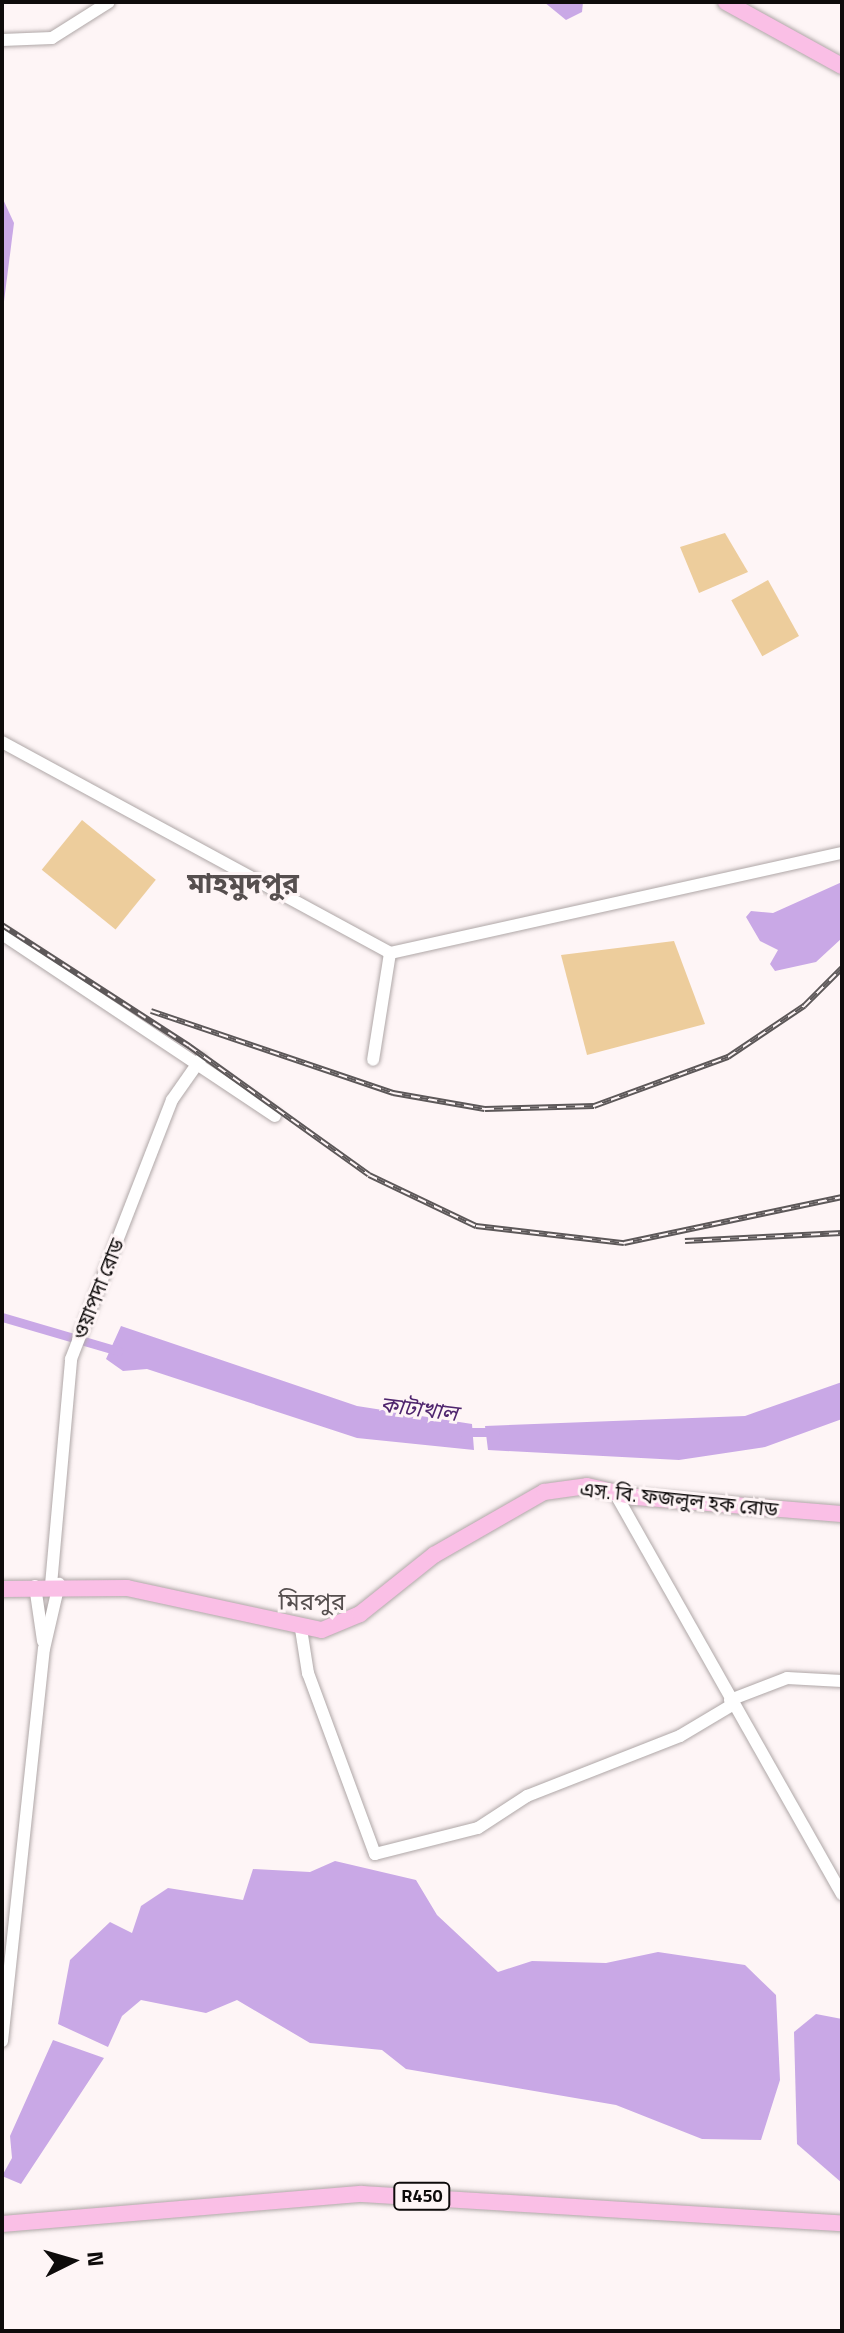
<!DOCTYPE html>
<html>
<head>
<meta charset="utf-8">
<style>
	body { margin:0 }
	#map { position:relative; width:844px; height:2333px; overflow:hidden; background:#fef5f6; font-family:"Titillium Web","Noto Sans Bengali",sans-serif }
	div>[style] { position:absolute }
	[style*='--x'] { left:calc(var(--x)*1px); top:calc(var(--y)*1px); width:calc(var(--w)*1px); rotate:calc(var(--a)*1deg) }
	.green>* { inset:0; background:#edcd9c; transform-origin:0 0 }
	.water>* { inset:0; background:#c9a8e6 }
	.canal>* { height:9px; margin:-4.5px; padding:0 4.5px; transform-origin:4.5px; border-radius:4.5px; background:#c9a8e6 }
	.roads { filter:drop-shadow(0 0 2px #afa7a7) drop-shadow(0 0 2px #afa7a7) }
	.minor>* { height:12px; margin:-6px; padding:0 6px; transform-origin:6px; border-radius:6px; background:#fff }
	.major>* { height:16px; margin:-8px; padding:0 8px; transform-origin:8px; border-radius:8px; background:#fabfe6 }
	.rail>* { height:6px; margin-top:-3px; transform-origin:0; background:repeating-linear-gradient(90deg,#fef5f6 0 9px,#5d5859 0 18px); box-sizing:border-box; border-block:2px solid #5d5859 }
	span { translate:-50% -50%; white-space:nowrap; text-align:center; line-height:1.15; -webkit-text-stroke:6px #fef5f6; paint-order:stroke }
	.shield-label span { padding:2px 6px; background:#fef5f6; border:2px solid; border-radius:6px; -webkit-text-stroke-width:0 }
	.shield-label { font-size:18px; color:#0e0b0b; font-weight:700 }
	.street-label { font-size:20px; color:#0e0b0b }
	.water-label { font-size:22px; color:#4f256e; font-style:italic }
	.quarter-label { font-size:24px; color:#564f4f }
	.district-label { font-size:28px; color:#564f4f; font-weight:700 }
	.frame { position:absolute; inset:0; border:4px solid #0e0b0b; pointer-events:none }
	.north { position:absolute; left:32px; top:2221px; width:80px; height:80px; -webkit-text-stroke:6px #fef5f6; paint-order:stroke; rotate:85deg; font-size:22px; font-weight:700; line-height:32px; text-align:center; color:#0e0b0b }
	.north::after { content:''; display:block; margin:auto; width:28px; height:36px; background:#0e0b0b; clip-path:polygon(50% 0,100% 100%,50% 72%,0 100%) }
</style>
</head>
<body>
<div id="map">
	<div class="green">
		<i style="clip-path:polygon(725px 533px,748px 572px,699px 593px,680px 547px)"></i>
		<i style="left:768px;top:580px;width:64px;height:42px;rotate:61deg"></i>
		<i style="left:82px;top:820px;width:95px;height:64px;rotate:39deg"></i>
		<i style="clip-path:polygon(674px 941px,705px 1024px,587px 1055px,561px 955px)"></i>
	</div>
	<div class="water">
		<i style="clip-path:polygon(544px 2px,583px 2px,582px 12px,566px 20px)"></i>
		<i style="clip-path:polygon(2px 197px,14px 223px,2px 317px)"></i>
		<i style="clip-path:polygon(842px 882px,842px 938px,816px 962px,775px 971px,770px 964px,778px 950px,760px 941px,746px 917px,751px 911px,773px 913px)"></i>
		<i style="clip-path:polygon(121px 1326px,357px 1406px,472px 1424px,474px 1450px,357px 1438px,147px 1369px,123px 1371px,106px 1359px)"></i>
		<i style="clip-path:polygon(842px 1382px,842px 1419px,765px 1447px,679px 1460px,488px 1450px,485px 1426px,745px 1416px)"></i>
		<i style="clip-path:polygon(335px 1861px,416px 1880px,437px 1915px,498px 1972px,532px 1961px,606px 1963px,658px 1952px,745px 1965px,776px 1995px,780px 2080px,761px 2140px,702px 2139px,616px 2105px,406px 2069px,382px 2050px,310px 2043px,237px 2000px,206px 2013px,141px 2000px,122px 2016px,108px 2047px,58px 2024px,70px 1960px,110px 1922px,132px 1933px,141px 1906px,168px 1888px,243px 1900px,253px 1869px,310px 1872px)"></i>
		<i style="clip-path:polygon(816px 2014px,842px 2019px,842px 2183px,797px 2144px,794px 2032px)"></i>
		<i style="clip-path:polygon(53px 2040px,104px 2058px,21px 2184px,2px 2176px,12px 2158px,10px 2136px)"></i>
	</div>
	<div class="canal">
		<i style="--x:2;--y:1317;--w:121;--a:16.3"></i>
		<i style="--x:462;--y:1432;--w:33;--a:0"></i>
	</div>
	<div class="roads">
		<div class="minor">
			<i style="--x:2;--y:40;--w:50;--a:-2.3"></i>
			<i style="--x:52;--y:38;--w:67;--a:-32.3"></i>
			<i style="--x:2;--y:742;--w:442;--a:28.5"></i>
			<i style="--x:390;--y:953;--w:108;--a:99"></i>
			<i style="--x:2;--y:934;--w:328;--a:33.7"></i>
			<i style="--x:390;--y:953;--w:463;--a:-12.5"></i>
			<i style="--x:615;--y:1493;--w:461;--a:60.5"></i>
			<i style="--x:51;--y:1585;--w:227;--a:-84.9"></i>
			<i style="--x:71;--y:1359;--w:278;--a:-68.7"></i>
			<i style="--x:172;--y:1100;--w:49;--a:-55"></i>
			<i style="--x:35;--y:1586;--w:56;--a:81.7"></i>
			<i style="--x:301;--y:1629;--w:45;--a:81"></i>
			<i style="--x:308;--y:1673;--w:193;--a:69.7"></i>
			<i style="--x:375;--y:1854;--w:106;--a:-14.2"></i>
			<i style="--x:478;--y:1828;--w:59;--a:-33.1"></i>
			<i style="--x:527;--y:1796;--w:164;--a:-21.4"></i>
			<i style="--x:680;--y:1736;--w:61;--a:-30.8"></i>
			<i style="--x:730;--y:1700;--w:61;--a:-21.1"></i>
			<i style="--x:787;--y:1678;--w:55;--a:3.1"></i>
			<i style="--x:2;--y:2041;--w:394;--a:-83.9"></i>
			<i style="--x:44;--y:1649;--w:67;--a:-77"></i>
		</div>
		<div class="major">
			<i style="--x:726;--y:2;--w:132;--a:28.9"></i>
			<i style="--x:2;--y:1589;--w:125;--a:-0.5"></i>
			<i style="--x:127;--y:1588;--w:199;--a:12.2"></i>
			<i style="--x:322;--y:1630;--w:41;--a:-22.8"></i>
			<i style="--x:360;--y:1614;--w:95;--a:-38.6"></i>
			<i style="--x:434;--y:1555;--w:127;--a:-29.8"></i>
			<i style="--x:544;--y:1492;--w:43;--a:-7.9"></i>
			<i style="--x:587;--y:1486;--w:49;--a:12.9"></i>
			<i style="--x:635;--y:1497;--w:208;--a:4.7"></i>
			<i style="--x:2;--y:2224;--w:361;--a:-4.8"></i>
			<i style="--x:362;--y:2194;--w:481;--a:3.5"></i>
		</div>
	</div>
	<div class="rail">
		<i style="--x:2;--y:925;--w:223;--a:32.9"></i>
		<i style="--x:189;--y:1046;--w:221;--a:35.6"></i>
		<i style="--x:369;--y:1175;--w:119;--a:25.5"></i>
		<i style="--x:476;--y:1226;--w:149;--a:6.6"></i>
		<i style="--x:624;--y:1243;--w:223;--a:-11.9"></i>
		<i style="--x:151;--y:1011;--w:256;--a:18.7"></i>
		<i style="--x:393;--y:1093;--w:93;--a:9.9"></i>
		<i style="--x:485;--y:1109;--w:109;--a:-1.6"></i>
		<i style="--x:594;--y:1106;--w:143;--a:-20.1"></i>
		<i style="--x:728;--y:1057;--w:92;--a:-33.9"></i>
		<i style="--x:804;--y:1006;--w:54;--a:-45"></i>
		<i style="--x:685;--y:1241;--w:157;--a:-2.9"></i>
	</div>
	<div class="shield-label">
		<span style="left:422px;top:2196px">R450</span>
	</div>
	<div class="street-label">
		<span style="left:98px;top:1289px;rotate:-68deg">ওয়াপদা রোড</span>
		<span style="left:679px;top:1499px;rotate:6deg">এস. বি. ফজলুল হক রোড</span>
	</div>
	<div class="water-label">
		<span style="left:419px;top:1409px;rotate:7deg">কাটাখাল</span>
	</div>
	<div class="quarter-label">
		<span style="left:312px;top:1602px">মিরপুর</span>
	</div>
	<div class="district-label">
		<span style="left:243px;top:883px">মাহমুদপুর</span>
	</div>
	<div class="frame"></div>
	<div class="north">N</div>
</div>
</body>
</html>
